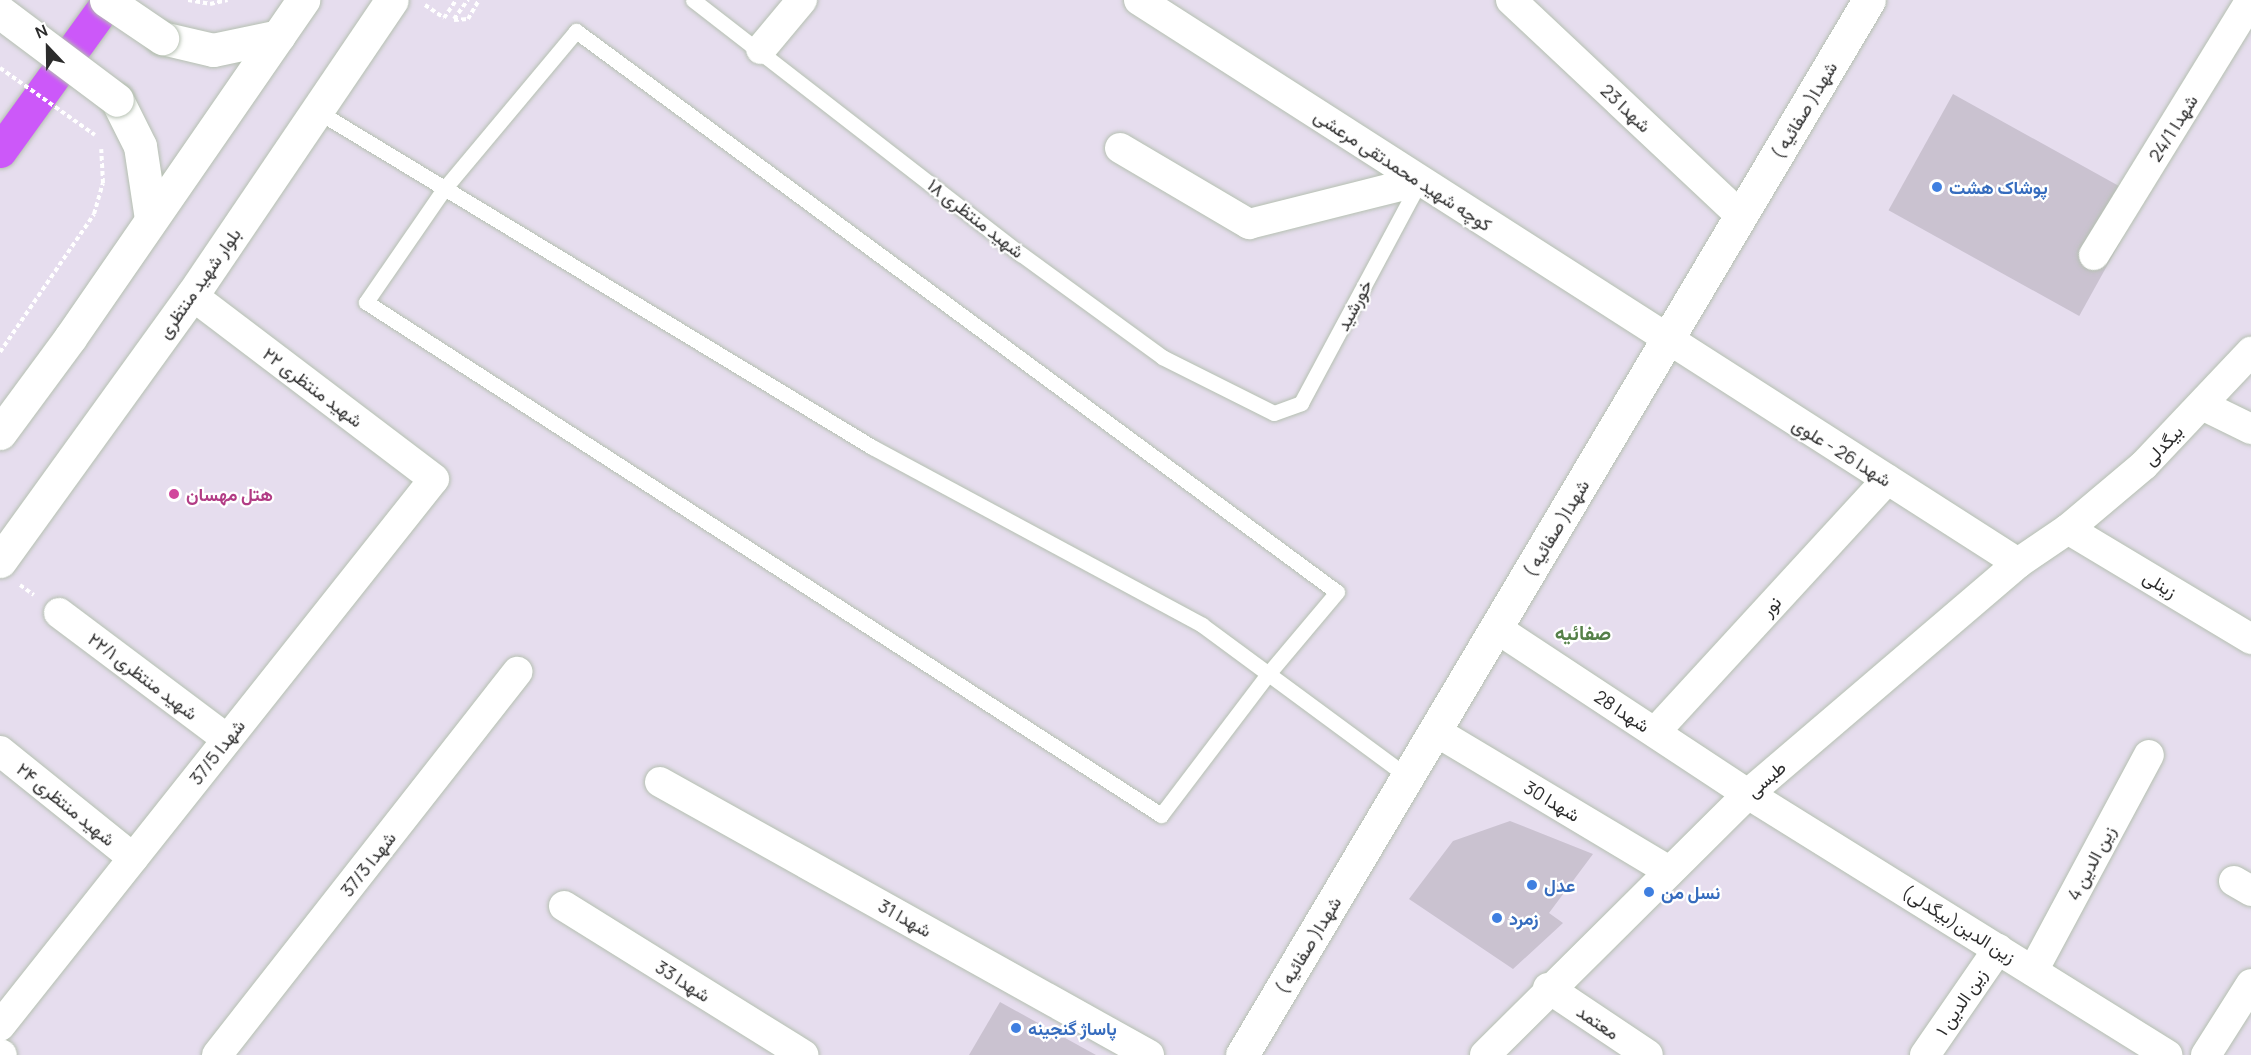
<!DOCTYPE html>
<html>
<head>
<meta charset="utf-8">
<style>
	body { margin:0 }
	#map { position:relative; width:2251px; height:1055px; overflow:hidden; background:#e6ddee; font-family:Manrope,Vazirmatn,sans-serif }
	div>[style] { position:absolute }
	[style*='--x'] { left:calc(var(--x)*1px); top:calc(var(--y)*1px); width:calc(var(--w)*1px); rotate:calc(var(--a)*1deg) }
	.building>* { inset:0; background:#cac2d0; transform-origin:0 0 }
	.path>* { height:4px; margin-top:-2px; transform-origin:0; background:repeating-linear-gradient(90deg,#fff 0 4.5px,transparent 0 7.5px) }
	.roads { filter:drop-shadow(0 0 2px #b5c0b1) drop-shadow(0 0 2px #b5c0b1) }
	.lane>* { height:15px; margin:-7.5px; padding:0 7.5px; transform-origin:7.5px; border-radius:7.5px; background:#fff }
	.street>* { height:30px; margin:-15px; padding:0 15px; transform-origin:15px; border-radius:15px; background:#fff }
	.secondary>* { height:33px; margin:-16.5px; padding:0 16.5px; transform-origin:16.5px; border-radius:16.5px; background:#fff }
	.primary>* { height:33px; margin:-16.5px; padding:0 16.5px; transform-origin:16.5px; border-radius:16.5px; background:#cc58f9 }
	.path-bridge>* { height:4px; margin-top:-2px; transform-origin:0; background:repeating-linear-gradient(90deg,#fff 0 4.5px,transparent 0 7.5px) }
	.bridges { filter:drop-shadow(0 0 2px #b5c0b1) drop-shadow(0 0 2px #b5c0b1) }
	.secondary-bridge>* { height:33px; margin:-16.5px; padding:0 16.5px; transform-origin:16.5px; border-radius:16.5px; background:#fff }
	.dots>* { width:16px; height:16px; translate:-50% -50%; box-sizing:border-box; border:3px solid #fff; border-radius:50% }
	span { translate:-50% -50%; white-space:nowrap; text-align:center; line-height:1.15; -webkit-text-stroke:4.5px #fff; paint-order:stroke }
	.street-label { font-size:18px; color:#2c2c2c }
	.shop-label { font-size:18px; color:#366cbe; font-weight:700 }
	.left { translate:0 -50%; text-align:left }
	.hotel-label { font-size:18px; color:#b23c85; font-weight:700 }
	.neighbourhood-label { font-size:20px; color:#558049; font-weight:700 }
	.north { position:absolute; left:18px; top:18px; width:60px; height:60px; -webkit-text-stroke:4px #fff; paint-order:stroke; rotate:338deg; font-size:16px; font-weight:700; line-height:24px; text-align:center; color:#2c2c2c }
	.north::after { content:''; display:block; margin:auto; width:21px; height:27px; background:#2c2c2c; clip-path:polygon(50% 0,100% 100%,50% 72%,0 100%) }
</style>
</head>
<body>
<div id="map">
	<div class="building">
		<i style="left:1953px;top:94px;width:218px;height:133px;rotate:29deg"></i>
		<i style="clip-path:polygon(1510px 821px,1593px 854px,1549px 913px,1563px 923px,1513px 969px,1409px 899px,1453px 841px)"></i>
		<i style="clip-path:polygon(1000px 1002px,1096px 1055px,969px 1055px)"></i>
	</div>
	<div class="path">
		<i style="--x:188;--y:0;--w:22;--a:10"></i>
		<i style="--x:210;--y:4;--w:18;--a:-13"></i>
		<i style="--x:425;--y:5;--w:23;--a:34"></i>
		<i style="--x:444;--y:18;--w:22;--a:-56"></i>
		<i style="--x:454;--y:19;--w:24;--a:-54"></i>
		<i style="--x:454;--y:20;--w:14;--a:-4"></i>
		<i style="--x:468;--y:19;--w:22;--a:-60"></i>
		<i style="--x:0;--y:352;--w:167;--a:-55.7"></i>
		<i style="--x:94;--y:214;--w:32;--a:-74"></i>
		<i style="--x:103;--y:183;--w:34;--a:-93"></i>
		<i style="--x:20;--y:585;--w:17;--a:36"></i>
	</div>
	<div class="roads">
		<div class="lane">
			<i style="--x:693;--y:0;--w:415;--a:37.8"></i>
			<i style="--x:1021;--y:254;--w:175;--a:36.1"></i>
			<i style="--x:1162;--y:357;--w:125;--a:26.6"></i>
			<i style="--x:1274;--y:413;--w:29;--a:-20"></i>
			<i style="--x:1301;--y:403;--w:252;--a:-61.8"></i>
			<i style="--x:576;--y:31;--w:945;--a:36.4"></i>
			<i style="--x:1337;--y:592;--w:107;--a:130.1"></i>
			<i style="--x:1268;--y:674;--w:177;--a:127.2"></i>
			<i style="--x:1161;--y:815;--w:946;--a:-147.17"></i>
			<i style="--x:366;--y:302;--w:137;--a:-55.4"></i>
			<i style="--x:444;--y:189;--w:206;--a:-50.1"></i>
			<i style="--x:317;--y:111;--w:649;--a:31.19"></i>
			<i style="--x:872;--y:447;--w:375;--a:28.3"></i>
			<i style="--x:1202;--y:625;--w:256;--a:36.4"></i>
		</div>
		<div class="street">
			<i style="--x:1139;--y:0;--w:1044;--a:32.64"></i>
			<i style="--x:1511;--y:0;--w:316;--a:43.2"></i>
			<i style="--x:761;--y:49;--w:64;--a:-50.1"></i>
			<i style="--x:1120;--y:148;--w:150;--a:30.5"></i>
			<i style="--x:1249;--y:224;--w:176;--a:-14.1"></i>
			<i style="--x:2094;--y:255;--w:299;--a:-58.4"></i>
			<i style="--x:2202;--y:405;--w:55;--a:26.1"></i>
			<i style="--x:2068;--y:529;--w:214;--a:31"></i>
			<i style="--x:59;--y:613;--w:210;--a:36.9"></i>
			<i style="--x:1496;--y:628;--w:302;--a:33.4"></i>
			<i style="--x:1748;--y:794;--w:494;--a:31.9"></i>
			<i style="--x:1435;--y:731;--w:273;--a:30.9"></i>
			<i style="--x:1655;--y:732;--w:343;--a:-47.4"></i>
			<i style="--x:0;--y:751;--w:171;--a:38.8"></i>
			<i style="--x:660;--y:782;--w:560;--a:29.17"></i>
			<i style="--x:2234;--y:881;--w:20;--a:30"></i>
			<i style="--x:564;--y:906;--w:282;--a:31.9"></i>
			<i style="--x:2033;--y:971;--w:245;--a:-61.8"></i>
			<i style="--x:1548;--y:988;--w:120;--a:33.8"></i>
			<i style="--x:0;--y:1026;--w:698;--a:-51.57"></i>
			<i style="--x:434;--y:479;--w:304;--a:-142.8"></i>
			<i style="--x:0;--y:1054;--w:2;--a:27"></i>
			<i style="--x:217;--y:1055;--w:487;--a:-51.9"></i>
			<i style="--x:1485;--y:1055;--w:371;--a:-44.8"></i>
			<i style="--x:1748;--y:794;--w:355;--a:-40.5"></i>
			<i style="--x:2018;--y:563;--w:60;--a:-34.2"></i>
			<i style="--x:2068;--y:529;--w:99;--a:-40.1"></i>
			<i style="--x:2144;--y:465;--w:156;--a:-46.6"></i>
			<i style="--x:1925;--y:1055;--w:129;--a:-55.4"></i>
			<i style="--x:2206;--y:1055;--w:84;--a:-57.6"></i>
		</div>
		<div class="secondary">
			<i style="--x:162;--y:38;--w:52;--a:13.2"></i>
			<i style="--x:213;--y:50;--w:67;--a:-12"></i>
			<i style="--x:117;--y:100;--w:51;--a:63.4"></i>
			<i style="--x:140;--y:146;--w:74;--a:81.4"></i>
			<i style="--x:0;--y:433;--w:118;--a:-53.6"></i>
			<i style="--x:70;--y:338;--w:411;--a:-55.4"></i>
			<i style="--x:0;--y:561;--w:328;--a:-54.2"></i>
			<i style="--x:192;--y:295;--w:356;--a:-55.9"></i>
			<i style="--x:1242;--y:1055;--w:1227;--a:-59.28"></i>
		</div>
		<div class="primary">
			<i style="--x:0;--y:151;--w:186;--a:-54.2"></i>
		</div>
	</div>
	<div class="path-bridge">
		<i style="--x:0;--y:68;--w:116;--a:35.2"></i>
	</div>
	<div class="bridges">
		<div class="secondary-bridge">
			<i style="--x:106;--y:0;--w:68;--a:34.2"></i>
			<i style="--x:0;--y:12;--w:146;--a:36.9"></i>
		</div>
	</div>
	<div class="dots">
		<i style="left:1937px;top:187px;background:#3f7fe0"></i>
		<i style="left:174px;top:494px;background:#d1479c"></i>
		<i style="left:1532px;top:885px;background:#3f7fe0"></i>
		<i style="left:1649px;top:892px;background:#3f7fe0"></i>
		<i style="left:1497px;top:918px;background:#3f7fe0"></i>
		<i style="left:1016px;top:1028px;background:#3f7fe0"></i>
	</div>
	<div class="street-label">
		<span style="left:1626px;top:108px;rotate:43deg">شهدا 23</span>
		<span style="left:1804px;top:110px;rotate:-59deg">شهدا( صفائیه )</span>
		<span style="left:2173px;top:128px;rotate:-58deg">شهدا 24/1</span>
		<span style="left:1403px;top:170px;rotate:33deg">کوچه شهید محمدتقی مرعشی</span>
		<span style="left:976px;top:218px;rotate:38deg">شهید منتظری ۱۸</span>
		<span style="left:199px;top:283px;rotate:-55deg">بلوار شهید منتظری</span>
		<span style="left:1354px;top:305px;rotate:-62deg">خورشید</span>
		<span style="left:313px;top:387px;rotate:37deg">شهید منتظری ۲۲</span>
		<span style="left:2163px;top:445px;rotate:-46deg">بیگدلی</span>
		<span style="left:1842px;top:452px;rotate:32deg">شهدا 26 - علوی</span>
		<span style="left:1556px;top:528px;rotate:-59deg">شهدا( صفائیه )</span>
		<span style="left:2160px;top:584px;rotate:31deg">زینلی</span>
		<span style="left:1771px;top:606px;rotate:-48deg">نور</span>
		<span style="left:143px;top:676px;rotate:37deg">شهید منتظری ۲۲/۱</span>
		<span style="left:1622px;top:711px;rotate:33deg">شهدا 28</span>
		<span style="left:217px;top:752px;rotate:-52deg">شهدا 37/5</span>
		<span style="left:1766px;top:779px;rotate:-41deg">طبسی</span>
		<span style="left:1552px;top:801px;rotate:31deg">شهدا 30</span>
		<span style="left:66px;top:804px;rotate:39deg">شهید منتظری ۲۴</span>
		<span style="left:2091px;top:863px;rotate:-62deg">زین الدین 4</span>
		<span style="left:368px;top:864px;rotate:-52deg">شهدا 37/3</span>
		<span style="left:905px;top:918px;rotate:29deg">شهدا 31</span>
		<span style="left:1959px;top:924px;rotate:32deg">زین الدین(بیگدلی)</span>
		<span style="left:1308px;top:945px;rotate:-59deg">شهدا( صفائیه )</span>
		<span style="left:683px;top:981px;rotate:32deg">شهدا 33</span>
		<span style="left:1961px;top:1002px;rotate:-56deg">زین الدین ۱</span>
		<span style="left:1598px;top:1022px;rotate:34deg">معتمد</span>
	</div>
	<div class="shop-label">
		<span class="left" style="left:1949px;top:187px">پوشاک هشت</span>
		<span class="left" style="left:1544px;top:885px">عدل</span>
		<span class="left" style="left:1661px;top:892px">نسل من</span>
		<span class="left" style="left:1509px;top:918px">زمرد</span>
		<span class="left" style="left:1028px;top:1028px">پاساژ گنجینه</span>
	</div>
	<div class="hotel-label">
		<span class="left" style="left:186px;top:494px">هتل مهسان</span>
	</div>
	<div class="neighbourhood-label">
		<span style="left:1583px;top:632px">صفائیه</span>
	</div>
	<div class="north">N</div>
</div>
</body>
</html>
